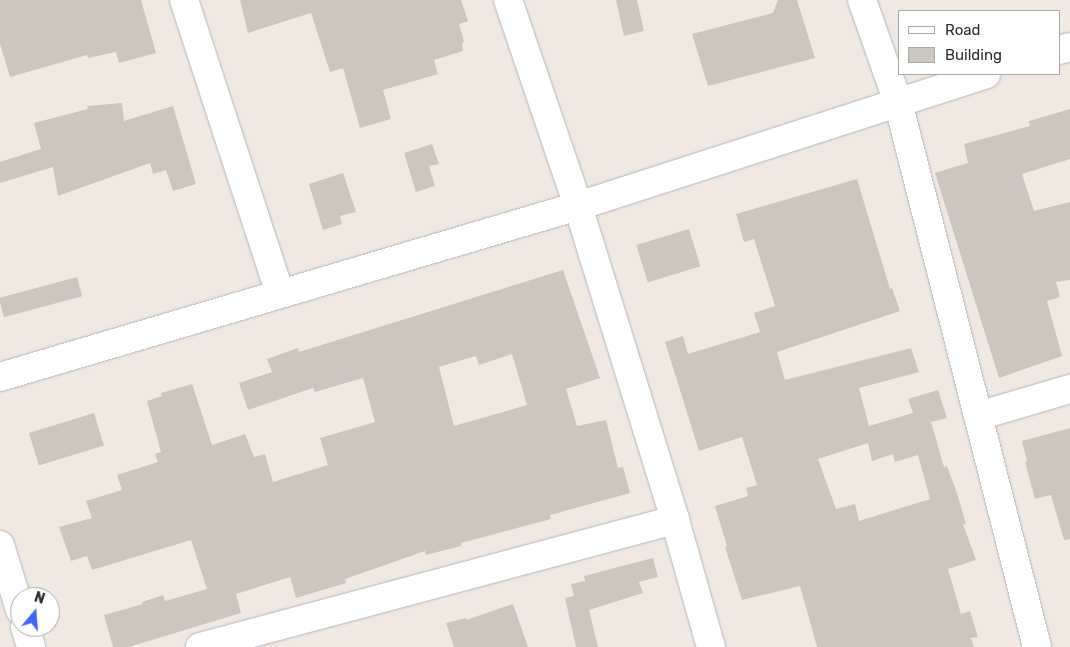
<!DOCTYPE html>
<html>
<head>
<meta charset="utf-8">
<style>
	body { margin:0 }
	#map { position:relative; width:1070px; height:647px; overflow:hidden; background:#efe9e1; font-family:Rubik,sans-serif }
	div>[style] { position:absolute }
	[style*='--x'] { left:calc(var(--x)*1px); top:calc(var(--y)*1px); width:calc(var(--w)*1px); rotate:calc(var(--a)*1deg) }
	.building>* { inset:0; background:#cbc7bf; transform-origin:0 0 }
	.roads { filter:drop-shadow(0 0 1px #b4b7c1) drop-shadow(0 0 1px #b4b7c1) }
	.minor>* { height:28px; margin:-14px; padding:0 14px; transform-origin:14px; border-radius:14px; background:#fff }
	span { translate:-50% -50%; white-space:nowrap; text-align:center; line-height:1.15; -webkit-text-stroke:4px #fff; paint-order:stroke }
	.legend { position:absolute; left:898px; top:10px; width:162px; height:65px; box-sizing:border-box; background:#fff; border:1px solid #ababab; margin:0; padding:6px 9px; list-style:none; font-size:15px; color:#2e2e2e }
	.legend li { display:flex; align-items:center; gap:10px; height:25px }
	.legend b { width:25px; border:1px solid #ababab }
	.north { position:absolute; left:10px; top:587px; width:50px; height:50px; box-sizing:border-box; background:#fff; border:1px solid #ababab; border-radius:50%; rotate:18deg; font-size:14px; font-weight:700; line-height:20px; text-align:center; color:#2e2e2e }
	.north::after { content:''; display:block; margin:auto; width:18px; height:22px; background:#4264fb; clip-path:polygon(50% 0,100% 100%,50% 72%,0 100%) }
</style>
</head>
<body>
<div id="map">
	<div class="building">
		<i style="clip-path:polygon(0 0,141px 0,156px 53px,119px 63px,116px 52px,88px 58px,87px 55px,10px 77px,0 44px)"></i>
		<i style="clip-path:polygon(240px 0,461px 0,468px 21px,459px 24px,464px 41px,462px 45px,463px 51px,434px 60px,438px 74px,383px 90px,391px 119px,360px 128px,343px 68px,330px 72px,311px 13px,248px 33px)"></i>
		<i style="clip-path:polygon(616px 0,637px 0,644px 31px,624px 36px)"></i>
		<i style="clip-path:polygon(778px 0,797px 0,815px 58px,708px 86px,692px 34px,773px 13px)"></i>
		<i style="clip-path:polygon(122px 103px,124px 121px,173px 106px,196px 184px,173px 191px,166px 170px,153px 174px,150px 163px,58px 196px,53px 167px,0 183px,0 162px,41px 149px,34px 123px,88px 109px,87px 106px)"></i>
		<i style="clip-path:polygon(1070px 109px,1070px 159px,1022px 174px,1034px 211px,1070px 202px,1070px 280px,1056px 282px,1060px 297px,1047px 301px,1062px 356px,999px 378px,935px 173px,968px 163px,964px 144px,1030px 126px,1029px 121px)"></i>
		<i style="clip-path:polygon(432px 144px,439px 164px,429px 166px,435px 186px,416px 192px,404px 153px)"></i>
		<i style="clip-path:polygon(343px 173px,356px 212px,340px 216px,342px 224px,323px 230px,309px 184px)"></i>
		<i style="clip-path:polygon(evenodd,857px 179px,890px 289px,892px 288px,900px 311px,777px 352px,785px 380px,911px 348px,919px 372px,859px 388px,869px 426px,913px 413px,908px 399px,938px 390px,947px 418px,931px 422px,944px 467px,947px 466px,957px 493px,966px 524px,963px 524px,976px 560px,948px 569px,961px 614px,970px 611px,978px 637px,971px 638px,974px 647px,817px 647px,800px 586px,742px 600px,725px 547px,727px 546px,715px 506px,748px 496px,746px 488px,757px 485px,742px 437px,699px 451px,665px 342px,683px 336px,688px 354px,760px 332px,754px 313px,775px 306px,754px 239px,744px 242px,736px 214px,857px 179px,868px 443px,872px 461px,893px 454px,895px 462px,918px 455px,930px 499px,859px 521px,855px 504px,836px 509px,818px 459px,868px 443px)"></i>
		<i style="left:689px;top:229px;width:39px;height:55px;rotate:73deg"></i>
		<i style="clip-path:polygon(evenodd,563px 270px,600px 378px,566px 389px,577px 426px,606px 420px,618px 468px,623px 467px,630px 493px,550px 515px,551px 519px,461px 543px,461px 546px,426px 555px,425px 551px,345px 579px,346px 583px,296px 598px,290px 577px,236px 594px,241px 613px,129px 647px,113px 647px,104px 615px,143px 604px,142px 602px,163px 595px,165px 601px,207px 589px,191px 540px,92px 570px,87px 556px,71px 561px,59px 527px,92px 518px,86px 501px,122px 490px,117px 475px,158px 462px,155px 454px,161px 452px,147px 401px,162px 396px,161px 393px,192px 384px,212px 445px,245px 434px,254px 457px,265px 454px,273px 482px,328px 465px,320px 438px,375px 422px,363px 378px,315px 392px,313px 388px,248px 410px,239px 383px,272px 372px,267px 359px,298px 348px,299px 352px,563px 270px,512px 354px,527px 405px,454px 426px,439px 367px,476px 356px,479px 365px,512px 354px)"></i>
		<i style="left:77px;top:277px;width:20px;height:81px;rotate:75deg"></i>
		<i style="left:94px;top:413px;width:34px;height:68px;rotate:73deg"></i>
		<i style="clip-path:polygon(1070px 428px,1070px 539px,1064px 540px,1051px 495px,1035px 499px,1025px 462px,1027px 461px,1022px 441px)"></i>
		<i style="clip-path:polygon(653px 558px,658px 577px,639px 582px,643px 593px,589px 610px,598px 647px,576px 647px,565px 598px,574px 596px,571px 584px,585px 581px,584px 576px)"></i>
		<i style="clip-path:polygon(513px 604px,528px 647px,454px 647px,446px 623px,466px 618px,466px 620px)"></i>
	</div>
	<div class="roads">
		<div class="minor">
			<i style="--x:184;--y:0;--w:308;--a:71.9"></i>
			<i style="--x:508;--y:0;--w:218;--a:71.2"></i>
			<i style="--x:578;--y:206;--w:329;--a:72.8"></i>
			<i style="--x:675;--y:520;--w:132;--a:74.2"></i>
			<i style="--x:862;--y:0;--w:108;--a:70.6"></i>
			<i style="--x:898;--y:102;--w:562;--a:75.69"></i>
			<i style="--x:1059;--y:50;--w:11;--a:-15"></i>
			<i style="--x:0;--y:377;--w:603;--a:-16.48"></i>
			<i style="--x:578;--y:206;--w:429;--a:-17.9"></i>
			<i style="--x:978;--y:416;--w:96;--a:-16.4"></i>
			<i style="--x:0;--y:545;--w:68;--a:72.9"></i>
			<i style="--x:25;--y:627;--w:21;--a:73"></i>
			<i style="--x:200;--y:647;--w:492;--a:-15"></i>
		</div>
	</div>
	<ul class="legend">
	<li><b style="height:6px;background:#fff"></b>Road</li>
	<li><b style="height:14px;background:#cbc7bf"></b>Building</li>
	</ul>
	<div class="north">N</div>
</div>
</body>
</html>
